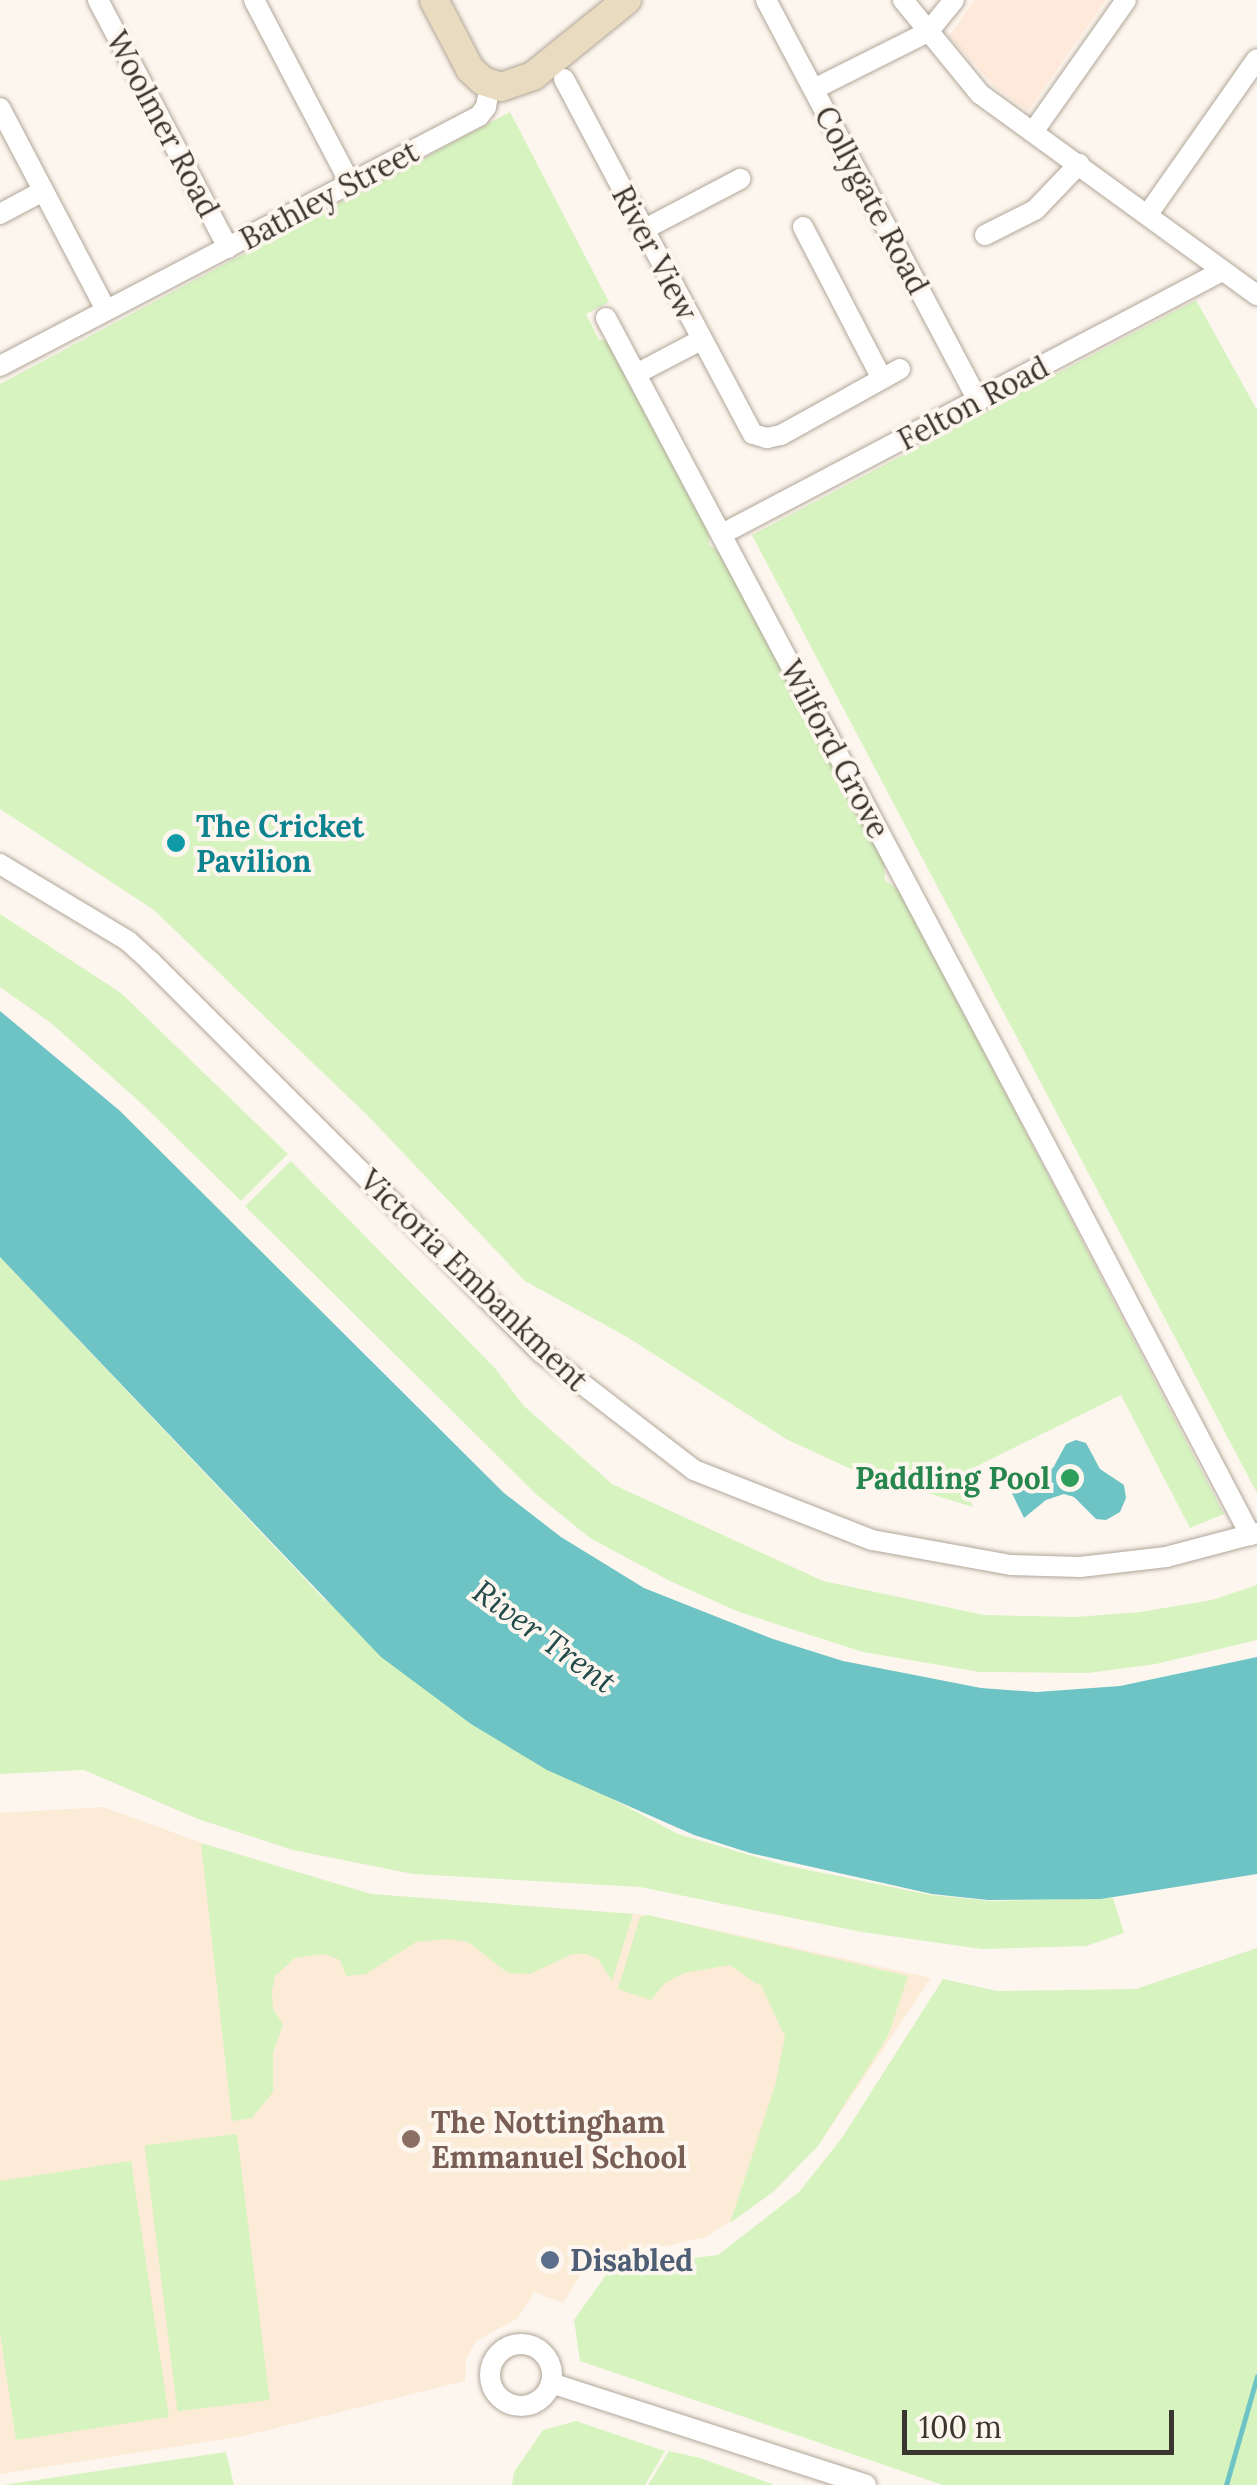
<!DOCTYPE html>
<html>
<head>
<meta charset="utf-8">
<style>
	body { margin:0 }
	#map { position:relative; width:1257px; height:2485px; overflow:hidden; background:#fdf6ee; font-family:Lora,serif }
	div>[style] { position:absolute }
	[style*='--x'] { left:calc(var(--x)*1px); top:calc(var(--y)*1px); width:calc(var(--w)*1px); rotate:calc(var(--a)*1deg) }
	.industrial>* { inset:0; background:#fee9da }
	.built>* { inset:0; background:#fcebd6 }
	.green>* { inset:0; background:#d7f3c0; transform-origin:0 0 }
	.water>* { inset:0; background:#6ec4c5 }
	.stream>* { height:5px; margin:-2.5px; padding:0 2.5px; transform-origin:2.5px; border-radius:2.5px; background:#6ec4c5 }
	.roads { filter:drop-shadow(0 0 2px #b1a699) drop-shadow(0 0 2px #b1a699) }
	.street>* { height:20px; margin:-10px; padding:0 10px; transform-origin:10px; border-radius:10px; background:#fff }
	.street>.ring { margin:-10px; padding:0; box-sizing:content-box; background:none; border:20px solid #fff; border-radius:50% }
	.secondary>* { height:28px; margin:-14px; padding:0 14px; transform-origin:14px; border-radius:14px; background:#e9dbbf }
	.dots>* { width:28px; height:28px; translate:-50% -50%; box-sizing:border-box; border:5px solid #fdf6ee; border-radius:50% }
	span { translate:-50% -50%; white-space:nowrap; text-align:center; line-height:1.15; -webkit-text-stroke:8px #fdf6ee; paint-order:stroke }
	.street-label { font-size:30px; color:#39352f }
	.culture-label { font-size:30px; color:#0d838f; font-weight:700 }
	.left { translate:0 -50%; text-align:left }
	.leisure-label { font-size:30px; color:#27864d; font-weight:700 }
	.right { translate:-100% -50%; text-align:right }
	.education-label { font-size:30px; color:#785e54; font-weight:700 }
	.service-label { font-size:30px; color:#4e5e75; font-weight:700 }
	.water-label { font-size:32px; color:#224a4b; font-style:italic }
	.scale { position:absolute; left:902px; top:2410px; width:272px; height:45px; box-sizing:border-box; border:5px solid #39352f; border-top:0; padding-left:12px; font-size:30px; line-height:35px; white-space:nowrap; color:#39352f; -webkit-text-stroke:8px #fdf6ee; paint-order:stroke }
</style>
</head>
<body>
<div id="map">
	<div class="industrial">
		<i style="clip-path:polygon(974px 0,1106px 0,1028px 111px,995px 87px,949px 36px)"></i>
	</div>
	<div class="built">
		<i style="clip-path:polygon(103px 1807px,241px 1857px,371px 1894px,648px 1915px,931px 1978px,818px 2146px,773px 2192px,706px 2237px,667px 2246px,624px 2249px,599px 2258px,581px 2274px,563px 2303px,534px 2292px,518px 2318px,476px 2341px,466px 2359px,465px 2381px,244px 2436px,0 2474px,0 1813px)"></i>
	</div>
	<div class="green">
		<i style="clip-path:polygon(510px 112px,609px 302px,586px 314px,599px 340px,611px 341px,708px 524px,709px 545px,723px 554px,884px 861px,885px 880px,901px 892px,1224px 1514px,1190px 1528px,1121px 1395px,965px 1472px,962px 1480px,973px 1507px,853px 1470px,786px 1439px,627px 1337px,525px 1281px,369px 1117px,154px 910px,0 809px,0 384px)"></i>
		<i style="clip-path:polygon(1196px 300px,1257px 410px,1257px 1493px,752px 535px)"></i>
		<i style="clip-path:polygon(0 914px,121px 993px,288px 1154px,241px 1201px,141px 1103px,51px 1023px,0 987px)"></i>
		<i style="clip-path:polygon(291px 1161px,494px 1367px,524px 1406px,612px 1484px,823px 1581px,984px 1615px,1076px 1617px,1140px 1612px,1212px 1600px,1257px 1585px,1257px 1640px,1156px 1664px,1088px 1673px,980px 1672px,863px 1652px,739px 1612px,670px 1581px,590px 1538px,537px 1495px,245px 1206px)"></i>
		<i style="clip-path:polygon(0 1257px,323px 1598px,490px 1734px,678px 1834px,784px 1865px,931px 1895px,991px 1901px,1113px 1898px,1124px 1933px,1086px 1946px,982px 1949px,862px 1932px,640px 1887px,413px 1874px,293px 1850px,198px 1819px,84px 1770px,0 1774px)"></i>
		<i style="clip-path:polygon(201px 1843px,371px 1894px,633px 1914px,612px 1981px,598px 1959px,586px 1954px,572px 1954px,530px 1974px,508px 1973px,468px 1942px,448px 1939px,416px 1942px,366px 1974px,346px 1976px,340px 1960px,324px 1954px,295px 1958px,275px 1976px,272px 1991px,273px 2009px,283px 2024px,273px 2053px,273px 2092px,252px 2118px,232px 2121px)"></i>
		<i style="clip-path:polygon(648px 1915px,908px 1976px,888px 2036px,818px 2146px,773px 2192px,730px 2223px,775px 2086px,785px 2037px,760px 1983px,758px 1985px,730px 1965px,684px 1973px,665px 1983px,651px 2000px,618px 1989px,640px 1917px)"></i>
		<i style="clip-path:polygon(1257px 1948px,1257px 2485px,943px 2485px,580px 2361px,574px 2320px,611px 2268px,718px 2255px,799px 2192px,842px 2138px,943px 1979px,997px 1991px,1136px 1989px)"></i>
		<i style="left:237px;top:2134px;width:268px;height:93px;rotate:83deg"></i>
		<i style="clip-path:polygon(131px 2161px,169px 2417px,16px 2440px,0 2333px,0 2181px)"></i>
		<i style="clip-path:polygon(576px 2421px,665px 2451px,645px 2485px,512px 2485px,514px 2472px,543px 2430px)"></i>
		<i style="clip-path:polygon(669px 2451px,700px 2458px,775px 2485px,648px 2485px)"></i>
		<i style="clip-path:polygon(226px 2452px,234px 2485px,3px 2485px)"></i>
	</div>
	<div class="water">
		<i style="clip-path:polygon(0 1011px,119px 1110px,504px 1493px,561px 1537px,644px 1588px,773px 1639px,843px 1661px,981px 1688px,1037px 1692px,1120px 1686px,1257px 1657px,1257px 1874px,1101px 1899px,988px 1900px,932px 1894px,750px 1853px,694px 1835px,547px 1770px,471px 1724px,381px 1657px,0 1257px)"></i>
		<i style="clip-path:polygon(1076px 1440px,1086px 1443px,1100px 1469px,1124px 1485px,1126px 1498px,1120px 1512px,1106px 1520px,1096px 1519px,1074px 1497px,1064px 1494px,1046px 1500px,1024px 1518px,1006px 1481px,1053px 1468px,1066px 1444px)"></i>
	</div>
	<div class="stream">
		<i style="--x:1226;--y:2485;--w:113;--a:-74.1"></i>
	</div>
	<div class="roads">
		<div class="street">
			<i style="--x:98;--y:0;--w:280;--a:62.3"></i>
			<i style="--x:254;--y:0;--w:207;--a:62.3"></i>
			<i style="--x:766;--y:0;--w:454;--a:62.1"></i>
			<i style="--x:903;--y:0;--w:122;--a:50.7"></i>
			<i style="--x:980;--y:94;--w:342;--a:36"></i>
			<i style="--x:564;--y:79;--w:402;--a:62"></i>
			<i style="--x:753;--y:434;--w:15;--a:16"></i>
			<i style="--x:767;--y:438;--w:14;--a:-12"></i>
			<i style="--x:781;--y:435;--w:136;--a:-29"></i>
			<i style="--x:814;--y:89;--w:127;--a:-26.6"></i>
			<i style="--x:928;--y:32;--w:41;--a:-50.9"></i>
			<i style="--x:0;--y:108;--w:228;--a:62.3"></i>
			<i style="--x:1033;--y:132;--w:161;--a:-54.8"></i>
			<i style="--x:0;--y:214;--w:49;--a:-28.1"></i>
			<i style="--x:1148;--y:214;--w:189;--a:-54.9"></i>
			<i style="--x:803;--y:227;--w:171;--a:62.5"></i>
			<i style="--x:643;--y:230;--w:110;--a:-27.7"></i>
			<i style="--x:985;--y:235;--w:56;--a:-26.6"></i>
			<i style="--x:1035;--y:210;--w:64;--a:-46.3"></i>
			<i style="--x:606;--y:318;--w:976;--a:62.02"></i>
			<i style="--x:0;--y:366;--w:540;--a:-27.56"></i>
			<i style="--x:479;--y:116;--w:11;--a:-52"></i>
			<i style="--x:486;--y:107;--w:23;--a:-80"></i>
			<i style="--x:636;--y:374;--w:73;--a:-27.6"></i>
			<i style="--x:722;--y:534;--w:565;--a:-27.74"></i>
			<i style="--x:0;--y:864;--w:149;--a:31"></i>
			<i style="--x:128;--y:941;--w:30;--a:42"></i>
			<i style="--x:150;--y:961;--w:554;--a:45"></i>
			<i style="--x:542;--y:1353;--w:192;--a:37.6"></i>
			<i style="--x:694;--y:1470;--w:191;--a:21.5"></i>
			<i style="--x:872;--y:1540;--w:141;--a:10.2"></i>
			<i style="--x:1011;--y:1565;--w:69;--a:1.7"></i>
			<i style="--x:1080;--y:1567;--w:87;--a:-6.6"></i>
			<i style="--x:1166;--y:1557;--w:94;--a:-14.8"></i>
			<i style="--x:1065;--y:1182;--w:399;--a:62.3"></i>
			<i class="ring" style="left:490px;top:2344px;width:42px;height:42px"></i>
			<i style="--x:551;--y:2383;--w:331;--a:17.9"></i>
		</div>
		<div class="secondary">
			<i style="--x:434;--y:0;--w:78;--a:62.4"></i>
			<i style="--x:470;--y:69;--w:18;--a:43"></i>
			<i style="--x:483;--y:81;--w:19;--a:18"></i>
			<i style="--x:501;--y:87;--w:34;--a:-19"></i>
			<i style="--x:533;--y:76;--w:121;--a:-39"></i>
		</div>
	</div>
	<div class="dots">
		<i style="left:176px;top:843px;background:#0f9aa8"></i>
		<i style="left:1070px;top:1478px;background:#2e9e5b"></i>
		<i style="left:411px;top:2139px;background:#8d6e63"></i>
		<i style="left:550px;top:2260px;background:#5c6f8a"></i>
	</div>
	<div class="street-label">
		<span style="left:163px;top:124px;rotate:62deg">Woolmer Road</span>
		<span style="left:329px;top:195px;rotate:-28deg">Bathley Street</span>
		<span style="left:872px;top:200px;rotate:62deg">Collygate Road</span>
		<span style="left:655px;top:253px;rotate:62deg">River View</span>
		<span style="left:973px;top:403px;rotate:-28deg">Felton Road</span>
		<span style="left:835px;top:749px;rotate:62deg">Wilford Grove</span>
		<span style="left:474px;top:1280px;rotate:44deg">Victoria Embankment</span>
	</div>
	<div class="culture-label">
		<span class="left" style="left:196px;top:843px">The Cricket<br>Pavilion</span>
	</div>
	<div class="leisure-label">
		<span class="right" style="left:1050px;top:1478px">Paddling Pool</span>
	</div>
	<div class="education-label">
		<span class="left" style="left:431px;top:2139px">The Nottingham<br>Emmanuel School</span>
	</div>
	<div class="service-label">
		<span class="left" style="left:570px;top:2260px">Disabled</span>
	</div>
	<div class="water-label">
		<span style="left:544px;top:1637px;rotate:36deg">River Trent</span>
	</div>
	<div class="scale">100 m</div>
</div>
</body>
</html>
